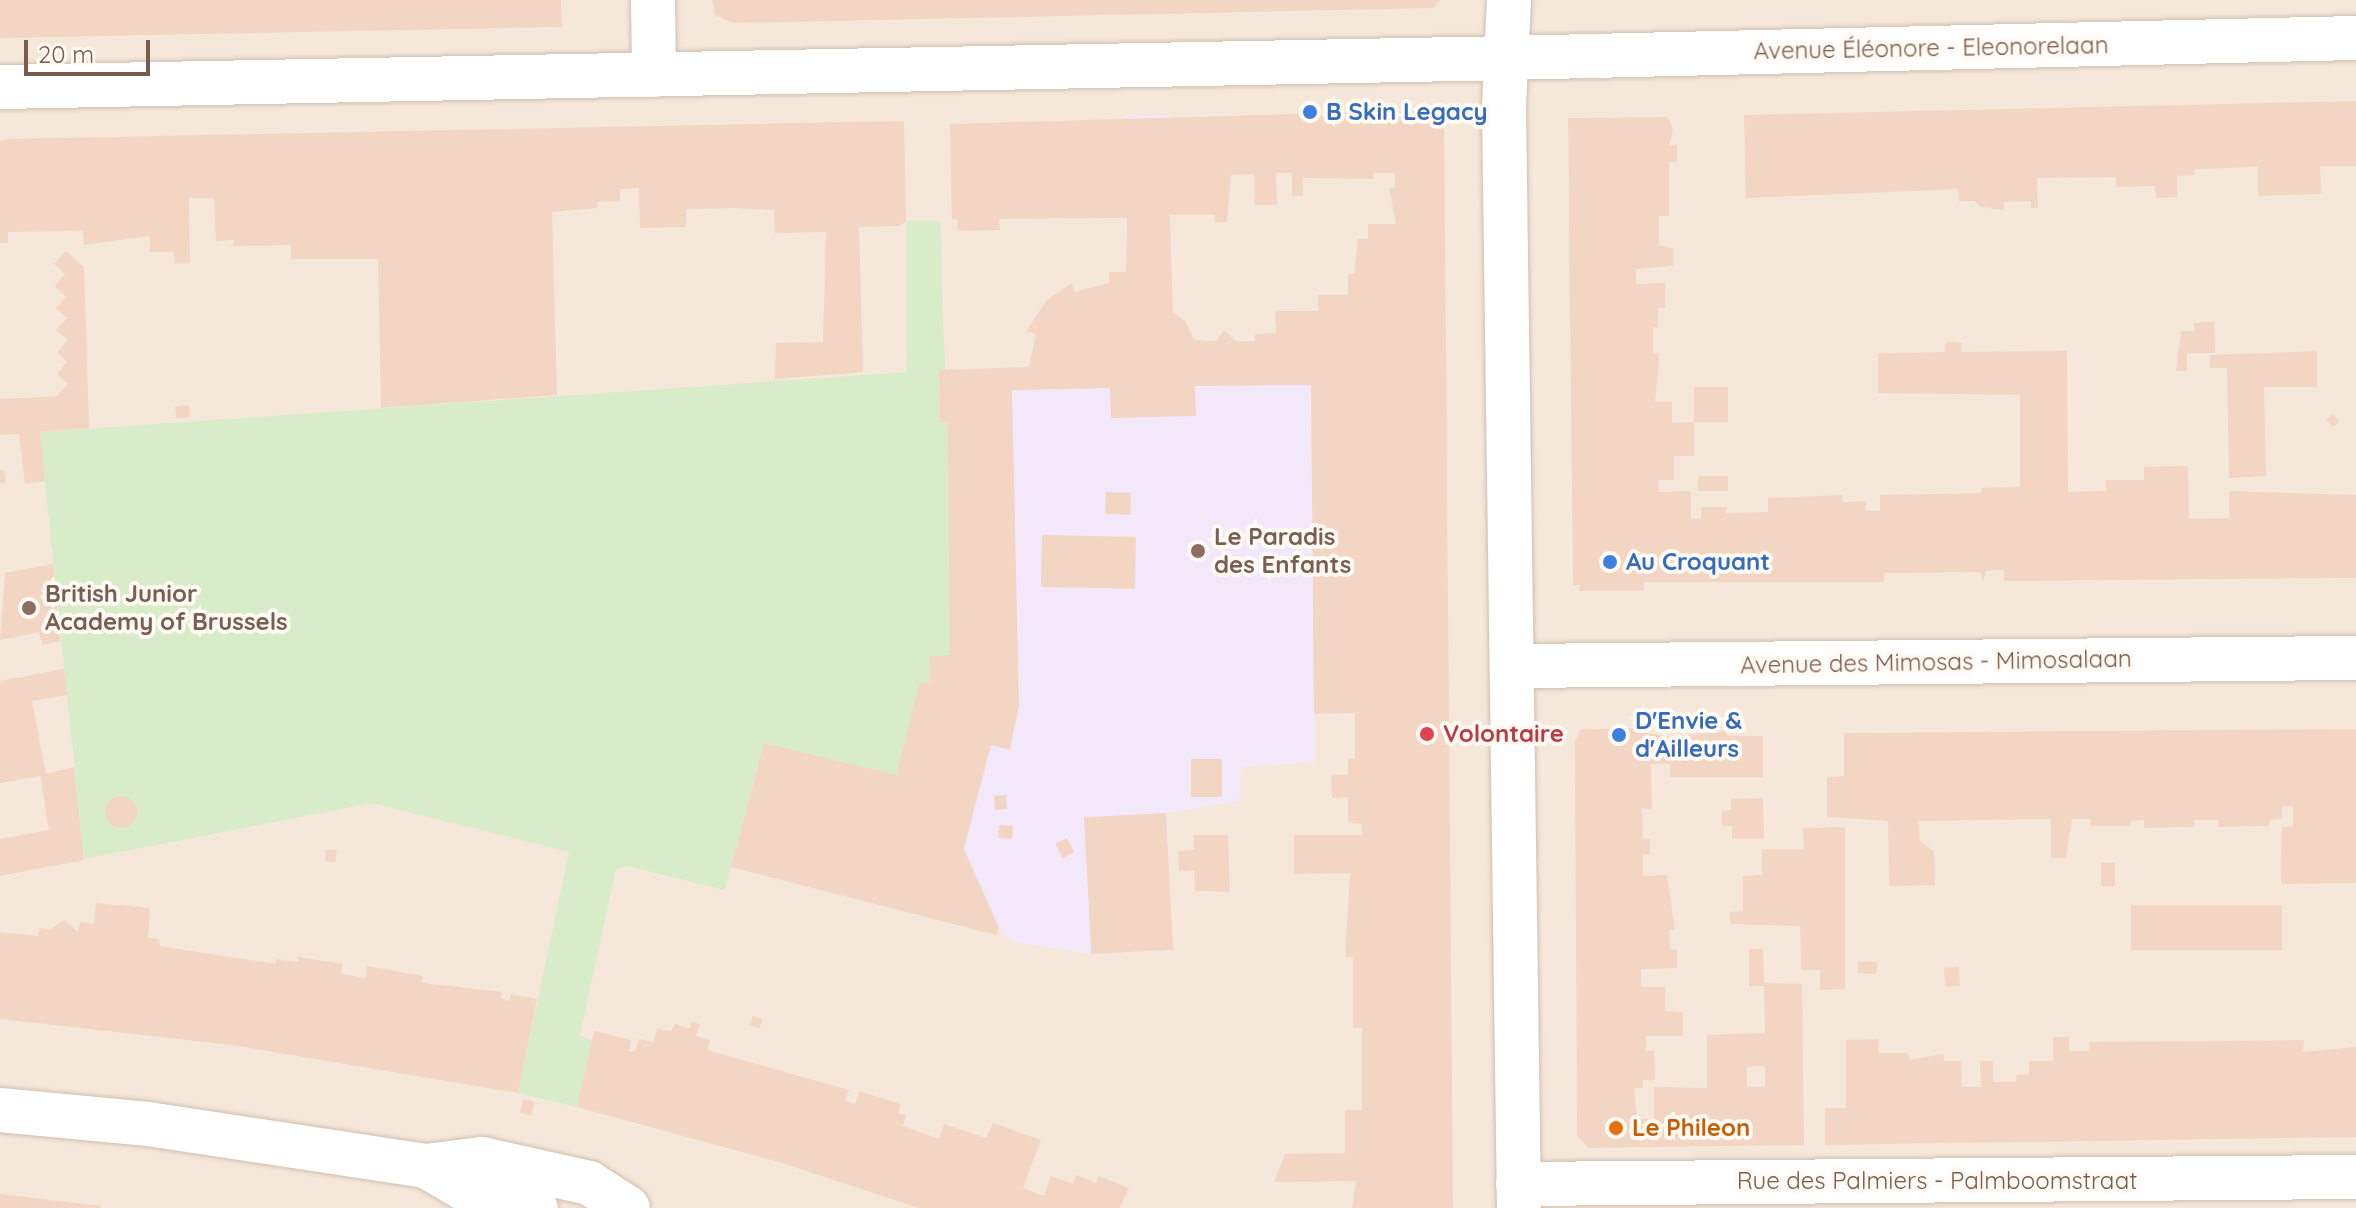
<!DOCTYPE html>
<html>
<head>
<meta charset="utf-8">
<style>
	body { margin:0 }
	#map { position:relative; width:2356px; height:1208px; overflow:hidden; background:#fdf6ec; font-family:Quicksand,sans-serif }
	div>[style] { position:absolute }
	[style*='--x'] { left:calc(var(--x)*1px); top:calc(var(--y)*1px); width:calc(var(--w)*1px); rotate:calc(var(--a)*1deg) }
	.residential>* { inset:0; background:#f5e8da; transform-origin:0 0 }
	.education>* { inset:0; background:#f3e8fa }
	.green>* { inset:0; background:#d8ecc9 }
	.building>* { inset:0; background:#f3d5c3; transform-origin:0 0 }
	.round { border-radius:50% }
	.roads { filter:drop-shadow(0 0 2px #d1beb0) drop-shadow(0 0 2px #d1beb0) }
	.minor>* { height:44px; margin:-22px; padding:0 22px; transform-origin:22px; border-radius:22px; background:#fff }
	.tertiary>* { height:44px; margin:-22px; padding:0 22px; transform-origin:22px; border-radius:22px; background:#fff }
	.dots>* { width:22px; height:22px; translate:-50% -50%; box-sizing:border-box; border:4px solid #fffaf3; border-radius:50% }
	span { translate:-50% -50%; white-space:nowrap; text-align:center; line-height:1.15; -webkit-text-stroke:8px #fffaf3; paint-order:stroke }
	.street-label { font-size:24px; color:#7a5c4d }
	.shop-label { font-size:24px; color:#366cbe; font-weight:700 }
	.left { translate:0 -50%; text-align:left }
	.education-label { font-size:24px; color:#785e54; font-weight:700 }
	.health-label { font-size:24px; color:#be3a42; font-weight:700 }
	.food-label { font-size:24px; color:#c56008; font-weight:700 }
	.scale { position:absolute; left:24px; top:40px; width:126px; height:36px; box-sizing:border-box; border:4px solid #7a5c4d; border-top:0; padding-left:10px; font-size:24px; line-height:28px; white-space:nowrap; color:#7a5c4d; -webkit-text-stroke:6px #fffaf3; paint-order:stroke }
</style>
</head>
<body>
<div id="map">
	<div class="residential">
		<i style="left:0;top:0;width:2356px;height:1208px"></i>
	</div>
	<div class="education">
		<i style="clip-path:polygon(1169px 115px,1173px 312px,1194px 340px,1215px 341px,1224px 330px,1237px 341px,1275px 333px,1275px 311px,1445px 308px,1449px 715px,1315px 714px,1315px 762px,1241px 767px,1239px 801px,1167px 813px,1172px 950px,1090px 954px,1010px 941px,999px 928px,996px 935px,731px 867px,758px 763px,951px 703px,948px 446px,946px 422px,940px 422px,939px 370px,1029px 367px,1036px 334px,1026px 331px,1047px 300px,1072px 283px,1074px 292px,1109px 283px,1109px 272px,1126px 272px,1125px 116px)"></i>
	</div>
	<div class="green">
		<i style="clip-path:polygon(906px 221px,940px 221px,945px 370px,939px 371px,940px 422px,947px 422px,948px 446px,951px 703px,911px 805px,758px 764px,725px 890px,627px 866px,616px 869px,580px 1035px,592px 1041px,577px 1107px,518px 1093px,569px 852px,372px 803px,84px 859px,40px 432px,907px 372px)"></i>
	</div>
	<div class="building">
		<i style="clip-path:polygon(0 0,561px 0,562px 27px,0 38px)"></i>
		<i style="clip-path:polygon(712px 0,1440px 0,1433px 8px,733px 23px,715px 15px)"></i>
		<i style="clip-path:polygon(2356px 101px,2356px 166px,2320px 166px,2321px 194px,2258px 196px,2258px 167px,2195px 169px,2195px 175px,2177px 176px,2177px 197px,2156px 198px,2155px 186px,2116px 187px,2116px 177px,2037px 178px,2038px 208px,2031px 208px,2031px 201px,2004px 202px,2004px 210px,1981px 207px,1974px 201px,1959px 201px,1958px 189px,1746px 198px,1744px 115px)"></i>
		<i style="clip-path:polygon(evenodd,1435px 110px,1444px 118px,1453px 1208px,1352px 1208px,1356px 1181px,1274px 1182px,1285px 1154px,1345px 1153px,1345px 1110px,1362px 1110px,1362px 1028px,1353px 1028px,1353px 957px,1345px 957px,1350px 873px,1294px 874px,1294px 835px,1362px 835px,1362px 824px,1348px 823px,1348px 797px,1332px 798px,1331px 775px,1348px 775px,1348px 759px,1355px 759px,1355px 713px,1314px 714px,1311px 385px,1195px 386px,1196px 416px,1111px 418px,1110px 388px,1012px 390px,1019px 706px,1010px 750px,991px 745px,964px 849px,999px 928px,996px 935px,731px 867px,764px 743px,896px 775px,920px 682px,930px 682px,929px 656px,950px 655px,948px 446px,947px 422px,940px 422px,939px 370px,1029px 367px,1036px 334px,1026px 331px,1047px 300px,1072px 283px,1074px 292px,1109px 283px,1109px 272px,1126px 272px,1127px 218px,999px 219px,1000px 230px,958px 231px,957px 219px,952px 219px,950px 124px,1435px 110px,1276px 173px,1292px 173px,1292px 196px,1303px 196px,1303px 178px,1374px 179px,1374px 173px,1395px 173px,1395px 188px,1389px 188px,1396px 224px,1368px 224px,1368px 239px,1358px 239px,1354px 274px,1348px 274px,1348px 295px,1318px 295px,1318px 311px,1275px 311px,1276px 333px,1255px 334px,1255px 341px,1236px 341px,1224px 330px,1216px 341px,1194px 340px,1185px 321px,1173px 312px,1170px 215px,1215px 215px,1215px 222px,1227px 222px,1231px 175px,1254px 174px,1255px 205px,1277px 205px,1276px 173px)"></i>
		<i style="clip-path:polygon(1668px 117px,1673px 130px,1669px 145px,1677px 145px,1677px 162px,1669px 162px,1669px 216px,1659px 216px,1659px 245px,1674px 249px,1673px 266px,1636px 269px,1636px 284px,1665px 283px,1665px 308px,1658px 308px,1658px 328px,1653px 327px,1653px 353px,1658px 353px,1659px 361px,1655px 402px,1672px 402px,1672px 423px,1694px 422px,1694px 456px,1674px 456px,1674px 480px,1658px 480px,1659px 492px,1691px 491px,1691px 519px,1701px 519px,1701px 507px,1726px 507px,1726px 513px,1768px 512px,1768px 498px,1842px 495px,1843px 502px,1866px 501px,1866px 511px,1880px 511px,1880px 495px,1981px 493px,1982px 488px,2020px 487px,2020px 395px,1878px 393px,1878px 353px,1945px 352px,1946px 342px,1962px 343px,1961px 352px,2067px 351px,2068px 492px,2106px 491px,2106px 480px,2144px 480px,2144px 467px,2188px 466px,2189px 519px,2229px 518px,2229px 491px,2356px 495px,2356px 578px,2004px 581px,2004px 570px,1986px 571px,1983px 581px,1980px 572px,1884px 573px,1884px 582px,1644px 582px,1644px 591px,1579px 591px,1580px 585px,1573px 585px,1568px 118px)"></i>
		<i style="clip-path:polygon(904px 121px,906px 221px,900px 226px,859px 227px,863px 372px,775px 379px,776px 343px,823px 342px,826px 232px,775px 233px,774px 210px,732px 208px,686px 209px,686px 227px,640px 228px,639px 188px,620px 189px,620px 201px,597px 202px,597px 208px,552px 212px,557px 395px,381px 408px,378px 259px,291px 259px,291px 245px,233px 246px,233px 240px,216px 241px,214px 198px,189px 198px,190px 263px,175px 264px,174px 252px,150px 252px,150px 236px,84px 245px,83px 231px,8px 232px,8px 243px,0 243px,0 141px,7px 139px)"></i>
		<i style="clip-path:polygon(66px 251px,84px 267px,89px 428px,40px 432px,45px 481px,25px 484px,19px 434px,0 435px,0 399px,57px 396px,68px 384px,57px 374px,67px 362px,57px 352px,68px 340px,56px 330px,67px 318px,56px 308px,66px 297px,55px 287px,65px 274px,54px 264px)"></i>
		<i style="clip-path:polygon(2214px 322px,2215px 353px,2187px 353px,2187px 371px,2176px 371px,2181px 331px,2194px 331px,2194px 323px)"></i>
		<i style="clip-path:polygon(2317px 351px,2317px 387px,2264px 387px,2266px 476px,2229px 478px,2227px 368px,2210px 368px,2210px 355px)"></i>
		<i style="left:1694px;top:387px;width:34px;height:35px"></i>
		<i style="left:189px;top:405px;width:12px;height:14px;rotate:85deg"></i>
		<i style="clip-path:polygon(2333px 414px,2339px 422px,2333px 427px,2326px 420px)"></i>
		<i style="clip-path:polygon(0 470px,4px 470px,6px 482px,0 483px)"></i>
		<i style="left:1698px;top:476px;width:30px;height:15px"></i>
		<i style="left:1106px;top:492px;width:25px;height:22px;rotate:2deg"></i>
		<i style="left:1042px;top:535px;width:94px;height:52px;rotate:1deg"></i>
		<i style="clip-path:polygon(53px 564px,60px 641px,42px 645px,39px 632px,0 640px,5px 573px)"></i>
		<i style="clip-path:polygon(64px 669px,67px 695px,32px 701px,46px 774px,74px 767px,84px 860px,0 876px,0 839px,49px 830px,40px 776px,0 783px,0 681px)"></i>
		<i style="clip-path:polygon(evenodd,1646px 728px,1646px 733px,1670px 737px,1724px 731px,1728px 736px,1763px 736px,1763px 777px,1670px 777px,1670px 764px,1651px 764px,1652px 809px,1642px 808px,1643px 839px,1650px 839px,1650px 855px,1643px 854px,1643px 876px,1667px 875px,1675px 930px,1669px 930px,1670px 950px,1677px 949px,1677px 968px,1641px 969px,1641px 987px,1665px 987px,1665px 1011px,1683px 1012px,1683px 1036px,1646px 1036px,1646px 1051px,1654px 1051px,1655px 1080px,1643px 1080px,1643px 1088px,1634px 1088px,1637px 1119px,1654px 1119px,1654px 1087px,1707px 1088px,1707px 1035px,1765px 1033px,1764px 986px,1749px 986px,1749px 949px,1763px 949px,1764px 983px,1802px 984px,1804px 1145px,1589px 1148px,1577px 1136px,1575px 741px,1581px 729px,1646px 728px,1765px 1066px,1765px 1087px,1747px 1087px,1747px 1067px,1765px 1066px)"></i>
		<i style="clip-path:polygon(2356px 729px,2356px 883px,2281px 884px,2282px 827px,2293px 827px,2293px 806px,2282px 806px,2282px 819px,2270px 820px,2269px 826px,2218px 827px,2218px 820px,2194px 820px,2194px 827px,2144px 828px,2144px 820px,2131px 821px,2130px 826px,2090px 826px,2091px 819px,2072px 819px,2066px 858px,2051px 858px,2051px 819px,1918px 821px,1920px 841px,1934px 851px,1935px 885px,1889px 886px,1888px 821px,1827px 817px,1827px 777px,1844px 776px,1844px 733px)"></i>
		<i style="left:1191px;top:759px;width:31px;height:38px"></i>
		<i style="left:1006px;top:795px;width:14px;height:12px;rotate:86deg"></i>
		<i class="round" style="left:105px;top:796px;width:32px;height:32px"></i>
		<i style="clip-path:polygon(1763px 798px,1764px 839px,1732px 839px,1732px 826px,1722px 826px,1722px 811px,1731px 810px,1731px 799px)"></i>
		<i style="left:1166px;top:813px;width:137px;height:82px;rotate:87deg"></i>
		<i style="left:999px;top:825px;width:14px;height:13px;rotate:4deg"></i>
		<i style="clip-path:polygon(1845px 827px,1845px 989px,1820px 990px,1820px 970px,1801px 970px,1800px 926px,1730px 924px,1730px 912px,1743px 911px,1743px 876px,1762px 875px,1762px 849px,1804px 849px,1803px 828px)"></i>
		<i style="clip-path:polygon(1193px 835px,1228px 835px,1230px 892px,1195px 891px,1194px 870px,1179px 871px,1178px 851px,1194px 850px)"></i>
		<i style="left:1067px;top:838px;width:16px;height:13px;rotate:63deg"></i>
		<i style="clip-path:polygon(326px 850px,337px 850px,335px 862px,325px 861px)"></i>
		<i style="left:2101px;top:863px;width:14px;height:23px"></i>
		<i style="clip-path:polygon(96px 903px,150px 908px,148px 938px,159px 939px,160px 946px,276px 964px,276px 959px,298px 962px,298px 957px,343px 964px,341px 974px,366px 978px,367px 966px,423px 976px,421px 982px,431px 984px,502px 992px,501px 998px,510px 1001px,511px 994px,537px 999px,518px 1093px,232px 1045px,0 1019px,0 932px,38px 936px,39px 928px,51px 929px,64px 920px,78px 932px,80px 922px,94px 924px)"></i>
		<i style="left:2282px;top:905px;width:45px;height:151px;rotate:90deg"></i>
		<i style="left:1858px;top:961px;width:19px;height:12px;rotate:3deg"></i>
		<i style="left:1959px;top:967px;width:19px;height:15px;rotate:87deg"></i>
		<i style="left:753px;top:1016px;width:10px;height:10px;rotate:17deg"></i>
		<i style="clip-path:polygon(692px 1022px,700px 1024px,696px 1036px,710px 1040px,707px 1050px,849px 1090px,845px 1101px,855px 1104px,859px 1091px,901px 1104px,898px 1113px,906px 1115px,903px 1126px,939px 1139px,944px 1124px,986px 1138px,993px 1123px,1041px 1140px,1023px 1188px,1044px 1196px,1051px 1176px,1073px 1184px,1076px 1175px,1096px 1183px,1099px 1176px,1129px 1188px,1120px 1208px,919px 1208px,782px 1163px,577px 1107px,594px 1031px,631px 1040px,629px 1051px,635px 1052px,639px 1039px,654px 1042px,657px 1029px,671px 1031px,675px 1024px,690px 1029px)"></i>
		<i style="clip-path:polygon(2053px 1037px,2069px 1037px,2069px 1051px,2089px 1051px,2089px 1042px,2304px 1040px,2303px 1052px,2356px 1047px,2356px 1137px,1825px 1145px,1825px 1108px,1846px 1108px,1846px 1040px,1878px 1039px,1879px 1053px,1908px 1053px,1909px 1060px,1943px 1054px,1944px 1061px,1961px 1061px,1962px 1087px,1981px 1087px,1980px 1061px,1993px 1061px,1993px 1082px,2016px 1082px,2017px 1075px,2029px 1075px,2029px 1061px,2053px 1061px)"></i>
		<i style="left:523px;top:1099px;width:12px;height:14px;rotate:14deg"></i>
		<i style="clip-path:polygon(0 1194px,102px 1206px,101px 1208px,0 1208px)"></i>
	</div>
	<div class="roads">
		<div class="minor">
			<i style="--x:653;--y:0;--w:75;--a:89.2"></i>
			<i style="--x:1506;--y:58;--w:850;--a:-1.35"></i>
			<i style="--x:1515;--y:666;--w:841;--a:-0.55"></i>
			<i style="--x:0;--y:1110;--w:149;--a:5.4"></i>
			<i style="--x:148;--y:1124;--w:281;--a:8.6"></i>
			<i style="--x:426;--y:1166;--w:56;--a:-7.1"></i>
			<i style="--x:482;--y:1159;--w:110;--a:12.6"></i>
			<i style="--x:589;--y:1183;--w:46;--a:32.7"></i>
			<i style="--x:426;--y:1166;--w:57;--a:30.6"></i>
			<i style="--x:475;--y:1195;--w:62;--a:12"></i>
			<i style="--x:1518;--y:1184;--w:838;--a:-0.48"></i>
		</div>
		<div class="tertiary">
			<i style="--x:1509;--y:0;--w:108;--a:92.7"></i>
			<i style="--x:1504;--y:108;--w:1100;--a:89.22"></i>
			<i style="--x:0;--y:87;--w:1506;--a:-1.1"></i>
		</div>
	</div>
	<div class="dots">
		<i style="left:1310px;top:112px;background:#3f7fe0"></i>
		<i style="left:1198px;top:551px;background:#8d6e63"></i>
		<i style="left:1610px;top:562px;background:#3f7fe0"></i>
		<i style="left:29px;top:608px;background:#8d6e63"></i>
		<i style="left:1427px;top:734px;background:#e0444e"></i>
		<i style="left:1619px;top:735px;background:#3f7fe0"></i>
		<i style="left:1616px;top:1128px;background:#e8710a"></i>
	</div>
	<div class="street-label">
		<span style="left:1931px;top:48px;rotate:-1deg">Avenue Éléonore - Eleonorelaan</span>
		<span style="left:1936px;top:662px;rotate:-1deg">Avenue des Mimosas - Mimosalaan</span>
		<span style="left:1937px;top:1181px">Rue des Palmiers - Palmboomstraat</span>
	</div>
	<div class="shop-label">
		<span class="left" style="left:1326px;top:112px">B Skin Legacy</span>
		<span class="left" style="left:1626px;top:562px">Au Croquant</span>
		<span class="left" style="left:1635px;top:735px">D'Envie &amp;<br>d'Ailleurs</span>
	</div>
	<div class="education-label">
		<span class="left" style="left:1214px;top:551px">Le Paradis<br>des Enfants</span>
		<span class="left" style="left:45px;top:608px">British Junior<br>Academy of Brussels</span>
	</div>
	<div class="health-label">
		<span class="left" style="left:1443px;top:734px">Volontaire</span>
	</div>
	<div class="food-label">
		<span class="left" style="left:1632px;top:1128px">Le Phileon</span>
	</div>
	<div class="scale">20 m</div>
</div>
</body>
</html>
